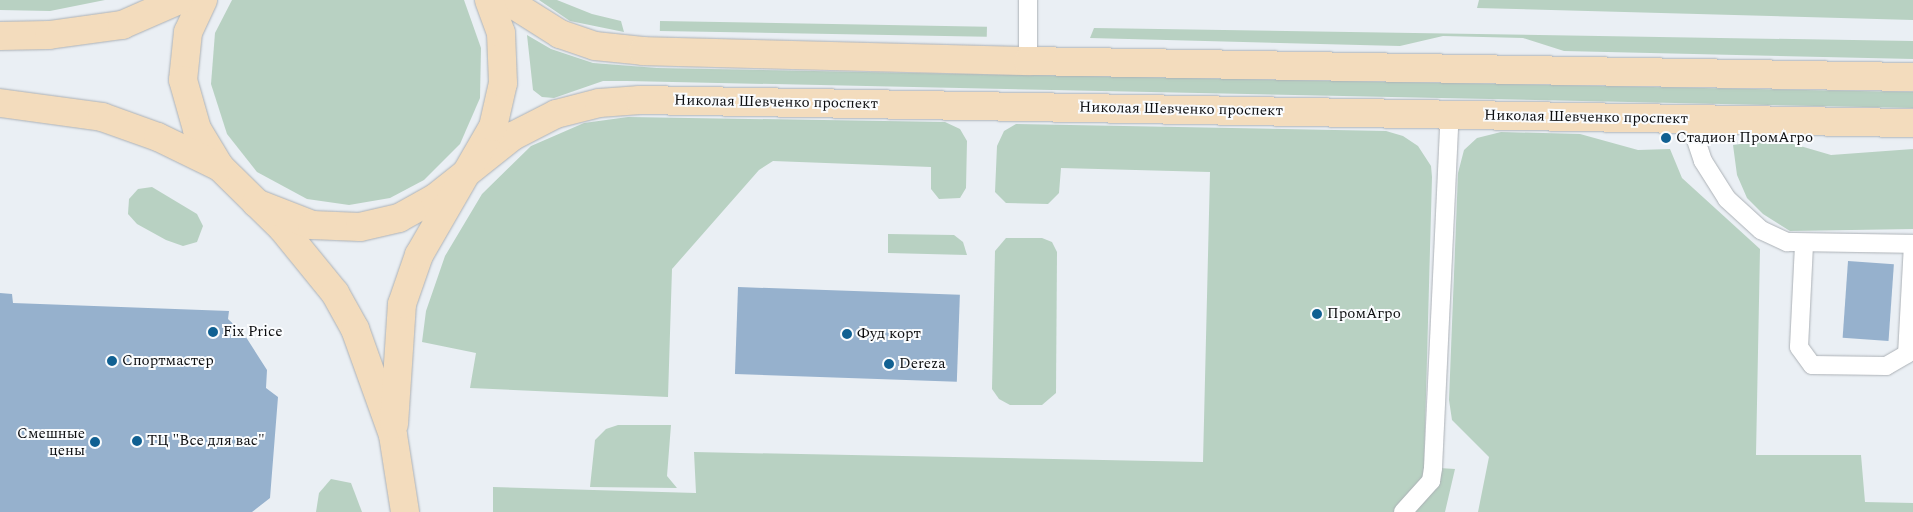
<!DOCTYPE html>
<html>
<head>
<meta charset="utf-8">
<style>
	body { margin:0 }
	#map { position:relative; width:1913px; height:512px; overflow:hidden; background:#eaeff4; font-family:Spectral,serif }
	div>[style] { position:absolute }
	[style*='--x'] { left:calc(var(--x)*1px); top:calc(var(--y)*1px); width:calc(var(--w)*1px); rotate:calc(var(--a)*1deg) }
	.green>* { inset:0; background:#b8d1c2; transform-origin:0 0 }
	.building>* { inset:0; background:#96b1cd; transform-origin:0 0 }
	.roads { filter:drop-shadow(0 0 1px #acb1b6) drop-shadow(0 0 1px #acb1b6) }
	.lane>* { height:18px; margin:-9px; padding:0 9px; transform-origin:9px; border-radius:9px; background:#fff }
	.secondary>* { height:28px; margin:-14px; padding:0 14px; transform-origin:14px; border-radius:14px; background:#f3dcbd }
	.dots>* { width:14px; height:14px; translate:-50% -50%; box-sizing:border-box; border:2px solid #fafcfe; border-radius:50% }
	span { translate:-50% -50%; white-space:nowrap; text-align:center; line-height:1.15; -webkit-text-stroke:4px #fafcfe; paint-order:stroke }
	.street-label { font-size:15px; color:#0c0d0f }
	.poi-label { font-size:15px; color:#0c0d0f }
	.left { translate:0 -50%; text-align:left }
	.right { translate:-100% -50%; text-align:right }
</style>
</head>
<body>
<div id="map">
	<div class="green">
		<i style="clip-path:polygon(0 0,105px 0,50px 11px,0 10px)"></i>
		<i style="clip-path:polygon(232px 0,464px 0,481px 48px,480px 98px,460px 144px,424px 180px,390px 198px,349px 205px,307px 199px,257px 172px,227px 134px,211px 84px,215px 33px)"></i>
		<i style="clip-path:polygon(539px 0,557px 0,592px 14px,621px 21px,624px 32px,570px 21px)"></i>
		<i style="clip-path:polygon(1479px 0,1913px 0,1913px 20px,1477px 8px)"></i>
		<i style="left:660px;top:21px;width:327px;height:10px;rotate:1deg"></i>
		<i style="clip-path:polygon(1094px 28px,1913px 41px,1913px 59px,1564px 51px,1523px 38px,1443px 36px,1400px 46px,1090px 38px)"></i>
		<i style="clip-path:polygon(527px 35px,551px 49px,593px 63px,657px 68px,1913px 92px,1913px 108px,627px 81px,603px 81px,554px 98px,542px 97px,533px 90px)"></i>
		<i style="clip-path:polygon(628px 117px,945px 122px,960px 129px,967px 141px,966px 188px,960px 198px,939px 199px,931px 189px,931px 167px,773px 161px,759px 170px,672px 269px,668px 397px,470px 388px,476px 353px,422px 342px,426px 311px,445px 256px,482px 194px,531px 146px,584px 123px)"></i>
		<i style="clip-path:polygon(1016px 124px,1386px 131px,1403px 136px,1418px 146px,1431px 166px,1432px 177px,1424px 467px,1455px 469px,1445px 512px,493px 512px,493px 487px,696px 493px,694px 452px,1203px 462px,1210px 172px,1061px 168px,1059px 193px,1048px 204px,1006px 203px,995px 192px,997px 146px,1004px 131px)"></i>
		<i style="clip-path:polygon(1501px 132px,1580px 134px,1638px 150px,1670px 149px,1682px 178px,1760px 249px,1756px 455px,1861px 455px,1865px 502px,1913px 503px,1913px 512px,1478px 512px,1489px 457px,1452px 420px,1449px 400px,1458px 173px,1464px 150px,1477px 138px)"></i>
		<i style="clip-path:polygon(1776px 139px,1831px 155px,1913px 149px,1913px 229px,1790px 231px,1763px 214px,1747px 198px,1737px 175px,1733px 145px)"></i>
		<i style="clip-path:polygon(152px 187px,197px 214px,203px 226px,197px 242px,183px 246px,166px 240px,137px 224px,128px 214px,129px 199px,138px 189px)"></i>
		<i style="clip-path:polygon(888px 234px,954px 235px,963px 242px,967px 255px,888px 253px)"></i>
		<i style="clip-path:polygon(1006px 238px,1042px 238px,1052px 242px,1057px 252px,1056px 393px,1042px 405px,1010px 405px,999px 399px,992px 389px,995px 251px)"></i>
		<i style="clip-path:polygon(618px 425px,671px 425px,667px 476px,677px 488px,590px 487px,595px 440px,606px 429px)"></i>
		<i style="clip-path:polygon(331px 479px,351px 483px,362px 512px,316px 512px,319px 493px)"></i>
	</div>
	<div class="building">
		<i style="left:1848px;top:261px;width:46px;height:77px;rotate:4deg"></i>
		<i style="left:738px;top:287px;width:222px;height:87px;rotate:2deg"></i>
		<i style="clip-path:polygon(0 293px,12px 294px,13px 303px,229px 311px,228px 319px,244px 334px,267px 370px,266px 388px,278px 397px,270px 498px,252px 512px,0 512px)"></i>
	</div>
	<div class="roads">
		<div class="lane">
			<i style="--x:1028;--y:61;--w:61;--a:-90"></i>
			<i style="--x:1689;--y:119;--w:44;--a:71.6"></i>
			<i style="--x:1703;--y:161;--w:45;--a:57.7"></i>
			<i style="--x:1727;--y:199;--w:46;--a:42.4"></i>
			<i style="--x:1761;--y:230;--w:29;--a:25"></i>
			<i style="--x:1787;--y:242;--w:126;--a:0.9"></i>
			<i style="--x:1913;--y:244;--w:110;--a:93.1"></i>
			<i style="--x:1907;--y:354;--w:24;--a:150"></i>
			<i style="--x:1886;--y:366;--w:74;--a:-179.2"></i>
			<i style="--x:1812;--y:365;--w:22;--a:-126"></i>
			<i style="--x:1799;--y:347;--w:104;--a:-87.2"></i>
			<i style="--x:1403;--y:512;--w:42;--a:-47.9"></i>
			<i style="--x:1431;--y:481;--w:13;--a:-81"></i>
			<i style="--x:1433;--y:468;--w:354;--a:-87.3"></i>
		</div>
		<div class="secondary">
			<i style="--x:203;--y:0;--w:35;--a:115"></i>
			<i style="--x:188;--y:32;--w:48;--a:95.9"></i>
			<i style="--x:183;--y:80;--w:51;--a:74.1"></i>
			<i style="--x:197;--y:129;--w:44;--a:58.8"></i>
			<i style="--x:220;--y:167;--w:87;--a:44.5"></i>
			<i style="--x:282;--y:228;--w:84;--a:50.8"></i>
			<i style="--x:335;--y:293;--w:41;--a:60.9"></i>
			<i style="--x:355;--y:329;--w:113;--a:70.3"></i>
			<i style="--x:393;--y:435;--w:78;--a:81.1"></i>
			<i style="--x:506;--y:0;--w:64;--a:32.2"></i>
			<i style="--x:560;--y:34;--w:37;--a:19"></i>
			<i style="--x:595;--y:46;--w:48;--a:5.9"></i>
			<i style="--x:643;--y:51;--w:385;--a:1.5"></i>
			<i style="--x:1028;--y:61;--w:885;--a:1.04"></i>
			<i style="--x:0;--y:36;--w:49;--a:-1.2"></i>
			<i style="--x:49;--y:35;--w:74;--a:-7.8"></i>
			<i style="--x:122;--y:25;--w:62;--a:-23.7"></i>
			<i style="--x:0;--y:103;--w:103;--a:7.8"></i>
			<i style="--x:102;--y:117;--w:59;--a:19.7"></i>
			<i style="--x:158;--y:137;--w:69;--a:25.8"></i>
			<i style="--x:256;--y:203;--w:60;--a:21.4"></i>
			<i style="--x:312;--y:225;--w:48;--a:2.4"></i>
			<i style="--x:360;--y:227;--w:40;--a:-13"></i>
			<i style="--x:399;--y:218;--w:41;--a:-29.1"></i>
			<i style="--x:435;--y:198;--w:100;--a:-38.5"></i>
			<i style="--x:513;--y:136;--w:48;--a:-27.1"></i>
			<i style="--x:556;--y:114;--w:44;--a:-14.3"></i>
			<i style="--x:599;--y:103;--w:41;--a:-4.2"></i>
			<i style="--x:640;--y:100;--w:1273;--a:1.04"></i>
			<i style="--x:394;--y:424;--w:120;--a:-86.2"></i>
			<i style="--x:402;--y:304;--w:52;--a:-70.9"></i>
			<i style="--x:419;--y:255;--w:148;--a:-60"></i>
			<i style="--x:493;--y:127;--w:45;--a:-77.2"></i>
			<i style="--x:503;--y:83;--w:50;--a:-92.3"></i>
			<i style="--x:501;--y:33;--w:35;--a:-110"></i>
		</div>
	</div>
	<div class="dots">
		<i style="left:1666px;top:138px;background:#106092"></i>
		<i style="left:1317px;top:314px;background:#106092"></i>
		<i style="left:213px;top:332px;background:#106092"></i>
		<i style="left:847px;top:334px;background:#106092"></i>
		<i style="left:112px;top:361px;background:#106092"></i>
		<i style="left:889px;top:364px;background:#106092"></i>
		<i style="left:137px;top:441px;background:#106092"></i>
		<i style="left:95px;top:442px;background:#106092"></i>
	</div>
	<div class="street-label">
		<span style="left:776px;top:102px;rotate:1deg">Николая Шевченко проспект</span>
		<span style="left:1181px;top:109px;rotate:1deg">Николая Шевченко проспект</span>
		<span style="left:1586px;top:117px;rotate:1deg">Николая Шевченко проспект</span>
	</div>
	<div class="poi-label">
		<span class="left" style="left:1676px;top:138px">Стадион ПромАгро</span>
		<span class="left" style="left:1327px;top:314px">ПромАгро</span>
		<span class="left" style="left:223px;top:332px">Fix Price</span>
		<span class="left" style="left:857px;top:334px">Фуд корт</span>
		<span class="left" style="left:122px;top:361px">Спортмастер</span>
		<span class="left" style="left:899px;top:364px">Dereza</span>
		<span class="right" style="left:85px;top:442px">Смешные<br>цены</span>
		<span class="left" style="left:147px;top:441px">ТЦ "Все для вас"</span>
	</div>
</div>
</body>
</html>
